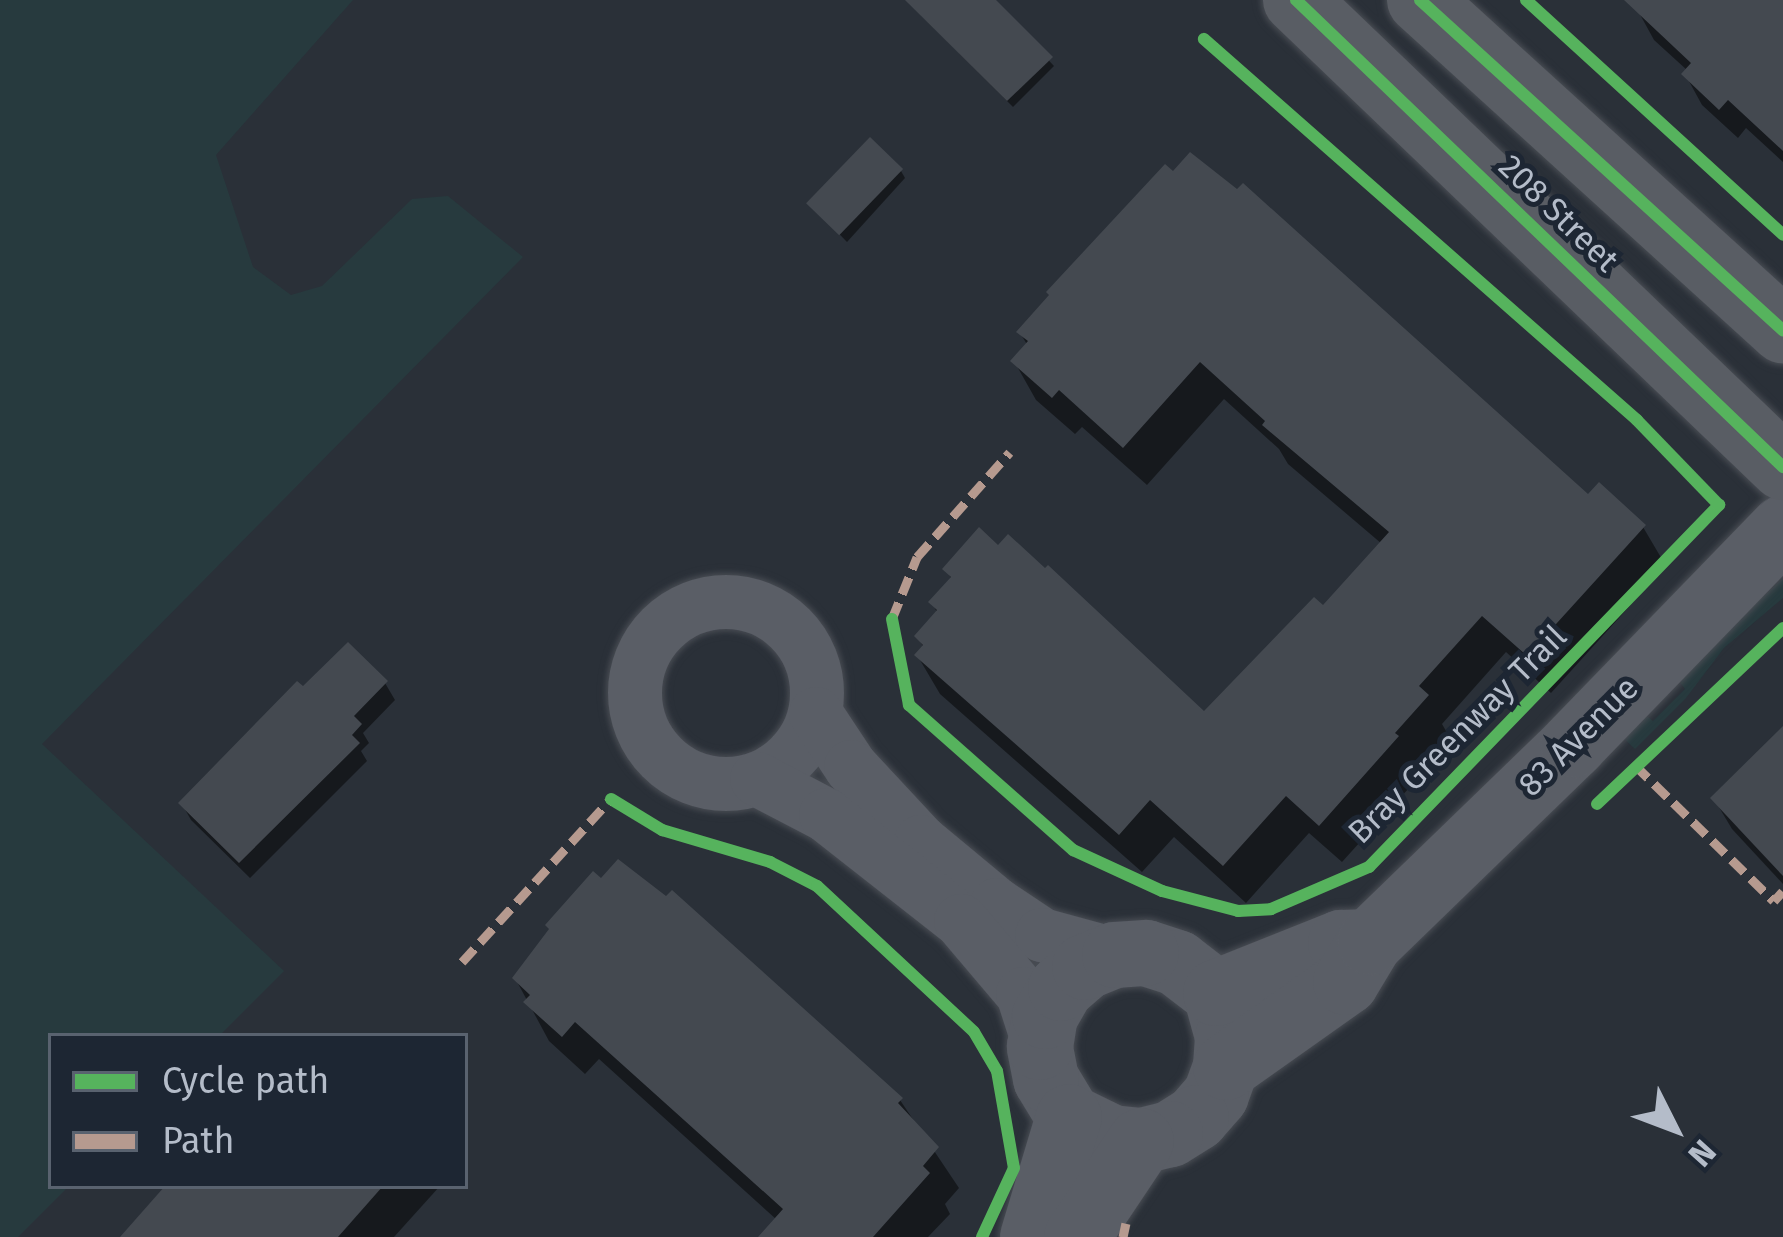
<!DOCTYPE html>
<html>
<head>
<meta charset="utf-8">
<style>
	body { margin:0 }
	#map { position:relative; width:1783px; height:1237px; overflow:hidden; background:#2a3038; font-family:"Fira Sans",sans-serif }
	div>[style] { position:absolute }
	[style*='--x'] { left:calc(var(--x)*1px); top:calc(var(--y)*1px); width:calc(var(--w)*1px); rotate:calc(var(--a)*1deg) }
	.green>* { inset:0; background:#273a3e }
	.shadow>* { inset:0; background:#0007 }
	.building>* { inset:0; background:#444950; transform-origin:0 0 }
	.roads { filter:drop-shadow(0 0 3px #484c53) drop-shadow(0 0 3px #484c53) }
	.minor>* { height:54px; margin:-27px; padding:0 27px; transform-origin:27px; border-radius:27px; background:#5a5e66 }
	.minor>.ring { margin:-27px; padding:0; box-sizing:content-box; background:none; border:54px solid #5a5e66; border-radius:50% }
	.tertiary>* { height:66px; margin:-33px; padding:0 33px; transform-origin:33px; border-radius:33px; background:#5a5e66 }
	.secondary>* { height:66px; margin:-33px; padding:0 33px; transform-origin:33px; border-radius:33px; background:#595d64 }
	.quiet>* { height:9px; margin-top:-4.5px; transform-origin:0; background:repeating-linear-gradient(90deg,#b69a8f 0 18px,transparent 0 27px) }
	.cycleway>* { height:12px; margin:-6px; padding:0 6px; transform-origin:6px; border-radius:6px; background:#56b35d }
	span { translate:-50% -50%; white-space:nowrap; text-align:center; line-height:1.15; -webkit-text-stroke:10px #1d2633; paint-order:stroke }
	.street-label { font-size:33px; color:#b4bcc9 }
	.legend { position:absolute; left:48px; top:1033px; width:420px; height:156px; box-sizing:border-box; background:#1d2633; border:3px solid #59626f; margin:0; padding:15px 21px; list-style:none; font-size:36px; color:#b4bcc9 }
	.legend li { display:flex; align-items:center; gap:24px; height:60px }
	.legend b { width:60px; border:3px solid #59626f }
	.north { position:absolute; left:1615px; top:1069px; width:120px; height:120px; -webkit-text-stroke:9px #1d2633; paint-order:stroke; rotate:132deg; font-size:33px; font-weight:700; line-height:48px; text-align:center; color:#b4bcc9 }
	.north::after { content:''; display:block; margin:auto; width:42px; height:54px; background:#b4bcc9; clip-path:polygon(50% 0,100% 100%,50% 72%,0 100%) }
</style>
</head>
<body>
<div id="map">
	<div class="green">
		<i style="clip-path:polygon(0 0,353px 0,216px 155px,253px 267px,291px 295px,322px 286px,412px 199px,448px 196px,523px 257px,42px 744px,284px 971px,219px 1036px,51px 1036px,51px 1186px,69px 1186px,18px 1237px,0 1237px)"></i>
		<i style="clip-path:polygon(1783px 578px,1783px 598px,1724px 648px,1686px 698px,1635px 749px,1620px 735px,1642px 712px,1653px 721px,1685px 689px,1676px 677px)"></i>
	</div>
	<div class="shadow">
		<i style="clip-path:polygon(906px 0,992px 0,1054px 66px,1013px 107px)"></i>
		<i style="clip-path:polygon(1645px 0,1783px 0,1783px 162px,1746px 128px,1738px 138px,1702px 105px,1685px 74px,1688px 71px,1654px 40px,1637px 9px)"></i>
		<i style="clip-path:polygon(901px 171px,905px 178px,847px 242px,811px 205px)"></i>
		<i style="clip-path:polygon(1052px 296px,1588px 499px,1643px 527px,1666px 566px,1551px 693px,1506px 652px,1442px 724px,1449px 736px,1416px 772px,1419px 777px,1342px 862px,1309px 833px,1246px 903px,1174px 837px,1142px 872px,940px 694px,917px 655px,924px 648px,917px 636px,938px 614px,932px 603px,952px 580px,946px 569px,1204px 715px,1323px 610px,1382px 544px,1288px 464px,1279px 449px,1224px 399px,1147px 485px,1082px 427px,1075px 434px,1036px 400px,1014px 361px,1028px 346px,1020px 333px)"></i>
		<i style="clip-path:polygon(385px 683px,395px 700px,363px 733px,369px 743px,361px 751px,367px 761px,250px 878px,191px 820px,182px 804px,303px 691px)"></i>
		<i style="clip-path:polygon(1783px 730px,1783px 884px,1732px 829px,1714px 799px)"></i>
		<i style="clip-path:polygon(515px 978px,900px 1100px,959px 1188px,945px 1204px,950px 1214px,928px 1237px,762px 1237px,777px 1220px,599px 1059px,585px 1074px,549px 1041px)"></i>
		<i style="clip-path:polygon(169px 1186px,440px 1186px,394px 1237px,124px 1237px)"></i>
	</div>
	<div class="building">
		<i style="clip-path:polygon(905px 0,996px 0,1053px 57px,1007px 101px)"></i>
		<i style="clip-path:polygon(1624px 0,1783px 0,1783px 151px,1728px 100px,1719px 110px,1681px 74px,1691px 63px)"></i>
		<i style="left:870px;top:137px;width:46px;height:92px;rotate:44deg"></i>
		<i style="clip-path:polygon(1190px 152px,1237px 189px,1243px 183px,1588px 494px,1599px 482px,1646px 525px,1527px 656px,1482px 616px,1419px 686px,1429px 695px,1395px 733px,1399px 736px,1319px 826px,1286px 796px,1223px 866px,1150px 800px,1119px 835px,914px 655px,923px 645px,914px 636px,937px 610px,928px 602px,951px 577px,942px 569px,979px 527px,998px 545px,1008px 534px,1045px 568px,1048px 565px,1204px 711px,1314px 597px,1323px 605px,1389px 532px,1262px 425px,1265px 421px,1200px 362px,1123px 448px,1059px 390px,1052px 398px,1010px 361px,1028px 341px,1016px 332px,1049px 295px,1046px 292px,1165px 164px,1173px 171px)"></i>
		<i style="clip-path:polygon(348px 642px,388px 681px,354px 716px,362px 724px,352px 735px,360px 743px,239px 863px,178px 803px,297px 681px,303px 686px)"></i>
		<i style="clip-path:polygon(1783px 726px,1783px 876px,1710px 798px)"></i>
		<i style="clip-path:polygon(618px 859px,666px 896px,672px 890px,903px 1098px,898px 1103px,939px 1147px,923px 1166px,930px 1173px,873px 1237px,758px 1237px,783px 1209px,575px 1022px,562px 1037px,523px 1002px,530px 995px,512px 978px,549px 929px,545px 925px,593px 871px,601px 878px)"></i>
		<i style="clip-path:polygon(165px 1186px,383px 1186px,338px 1237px,120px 1237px)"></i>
	</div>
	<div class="roads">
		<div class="minor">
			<i class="ring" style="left:635px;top:602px;width:128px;height:128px"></i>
			<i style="--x:816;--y:714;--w:64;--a:56.6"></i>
			<i style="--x:851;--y:767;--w:103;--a:47"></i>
			<i style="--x:921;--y:842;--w:99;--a:39.7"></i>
			<i style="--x:997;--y:905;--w:54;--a:33.7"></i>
			<i style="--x:1042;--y:935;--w:76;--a:15.3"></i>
			<i style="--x:757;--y:779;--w:78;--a:27.6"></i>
			<i style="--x:826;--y:815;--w:172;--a:38.1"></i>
			<i style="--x:961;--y:921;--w:96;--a:49.7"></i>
			<i style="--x:1023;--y:994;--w:56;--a:72.2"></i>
		</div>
		<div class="tertiary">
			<i style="--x:1146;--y:953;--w:33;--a:18"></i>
			<i style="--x:1177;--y:963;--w:49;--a:37.6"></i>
			<i style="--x:1216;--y:993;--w:46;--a:74.7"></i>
			<i style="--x:1228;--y:1037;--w:30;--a:94"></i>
			<i style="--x:1226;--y:1067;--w:30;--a:110"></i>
			<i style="--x:1216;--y:1095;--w:30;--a:131"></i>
			<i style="--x:1196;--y:1118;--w:31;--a:148"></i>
			<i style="--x:1170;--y:1134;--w:30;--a:166"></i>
			<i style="--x:1141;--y:1141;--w:29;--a:-174"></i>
			<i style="--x:1112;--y:1138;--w:48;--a:-154"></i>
			<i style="--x:1069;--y:1117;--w:44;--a:-121.2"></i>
			<i style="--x:1046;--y:1079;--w:33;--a:-101"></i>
			<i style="--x:1040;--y:1047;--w:31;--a:-81"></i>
			<i style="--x:1045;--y:1016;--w:32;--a:-60"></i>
			<i style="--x:1061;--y:988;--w:32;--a:-41"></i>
			<i style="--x:1085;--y:967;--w:32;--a:-22"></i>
			<i style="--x:1115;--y:955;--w:31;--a:-4"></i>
			<i style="--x:1216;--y:993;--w:135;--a:-21.8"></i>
			<i style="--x:1341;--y:943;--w:29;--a:-2"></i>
			<i style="--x:1226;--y:1067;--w:147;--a:-35.3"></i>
			<i style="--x:1346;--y:982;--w:47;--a:-59"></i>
			<i style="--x:1370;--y:942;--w:283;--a:-44.1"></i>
			<i style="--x:1573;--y:745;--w:302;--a:-45.9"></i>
			<i style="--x:1033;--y:1237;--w:125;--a:-73.3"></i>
			<i style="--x:1077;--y:1237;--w:115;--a:-56.3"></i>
		</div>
		<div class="secondary">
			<i style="--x:1296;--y:0;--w:675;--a:43.8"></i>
			<i style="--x:1420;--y:0;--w:491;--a:42.3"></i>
		</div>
	</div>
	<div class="quiet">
		<i style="--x:892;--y:619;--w:67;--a:-68"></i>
		<i style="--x:917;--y:557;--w:140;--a:-48.5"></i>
		<i style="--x:1635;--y:765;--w:194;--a:44.4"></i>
		<i style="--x:1774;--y:901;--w:13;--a:-48"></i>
		<i style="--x:462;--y:962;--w:221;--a:-47.6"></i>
		<i style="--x:1123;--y:1237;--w:14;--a:-78"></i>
	</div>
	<div class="cycleway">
		<i style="--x:1296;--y:0;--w:675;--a:43.8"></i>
		<i style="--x:1420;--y:0;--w:491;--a:42.3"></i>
		<i style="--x:1526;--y:0;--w:348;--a:42.4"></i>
		<i style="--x:892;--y:619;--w:88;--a:78.8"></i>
		<i style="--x:909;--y:705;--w:219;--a:41.5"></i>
		<i style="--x:1073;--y:850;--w:98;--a:24.7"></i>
		<i style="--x:1162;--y:891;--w:79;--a:14.7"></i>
		<i style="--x:1238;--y:911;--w:33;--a:-3"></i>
		<i style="--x:1271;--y:909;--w:107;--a:-23.2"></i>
		<i style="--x:1369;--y:867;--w:504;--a:-45.97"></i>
		<i style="--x:1719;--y:505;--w:118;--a:-134"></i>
		<i style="--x:1637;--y:420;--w:577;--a:-138.66"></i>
		<i style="--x:611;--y:799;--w:60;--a:31.3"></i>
		<i style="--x:662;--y:830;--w:113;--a:16.5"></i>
		<i style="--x:770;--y:862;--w:53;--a:27.1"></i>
		<i style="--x:817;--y:886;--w:214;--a:42.9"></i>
		<i style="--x:974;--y:1032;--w:45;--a:59.5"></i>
		<i style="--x:997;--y:1071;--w:98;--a:80.1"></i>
		<i style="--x:1014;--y:1168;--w:76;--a:114.9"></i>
		<i style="--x:1597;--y:804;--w:256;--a:-43.4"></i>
	</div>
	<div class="street-label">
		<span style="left:1558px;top:214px;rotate:44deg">208 Street</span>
		<span style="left:1458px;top:735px;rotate:-45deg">Bray Greenway Trail</span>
		<span style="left:1579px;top:737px;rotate:-45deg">83 Avenue</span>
	</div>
	<ul class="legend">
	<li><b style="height:15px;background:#56b35d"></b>Cycle path</li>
	<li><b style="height:15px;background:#b69a8f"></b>Path</li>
	</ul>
	<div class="north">N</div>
</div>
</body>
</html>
